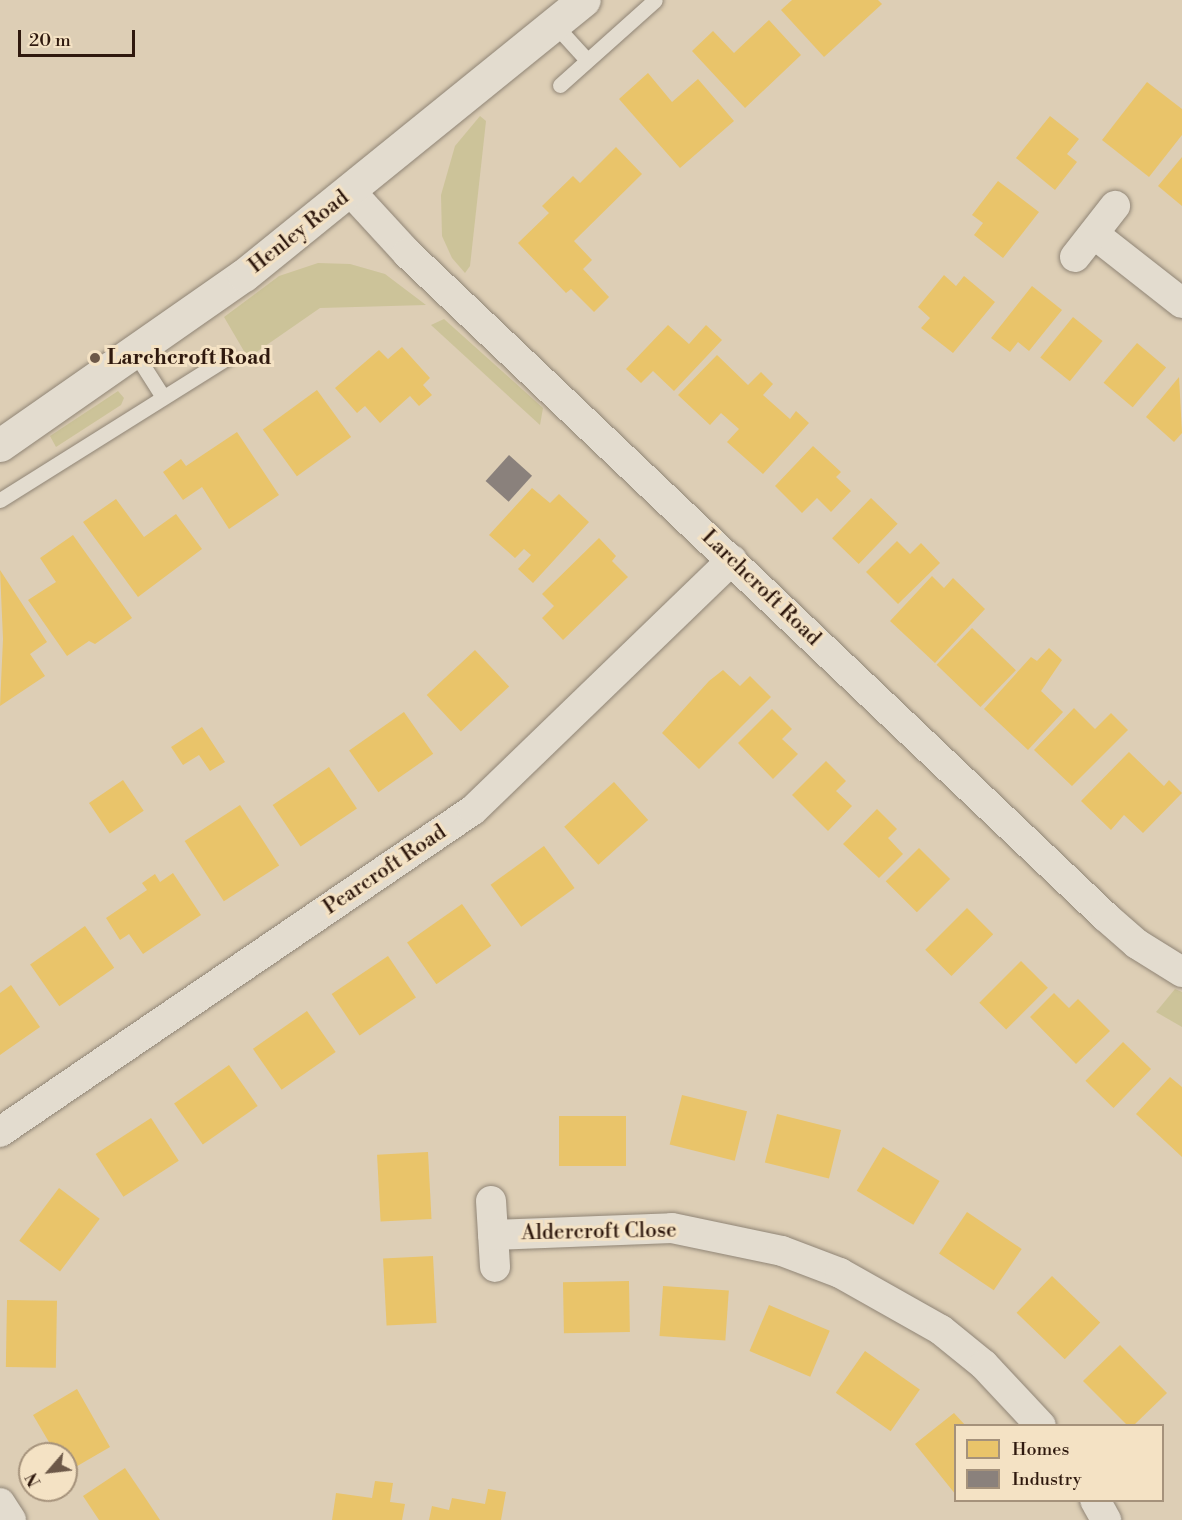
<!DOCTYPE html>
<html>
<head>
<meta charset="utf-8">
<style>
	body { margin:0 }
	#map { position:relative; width:1182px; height:1520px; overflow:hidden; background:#ddceb5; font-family:"Libre Bodoni",serif }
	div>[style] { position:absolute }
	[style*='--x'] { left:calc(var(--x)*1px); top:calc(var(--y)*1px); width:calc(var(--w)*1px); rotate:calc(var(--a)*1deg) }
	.green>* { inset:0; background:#ccc399 }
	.homes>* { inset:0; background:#e9c46a; transform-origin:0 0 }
	.industry>* { inset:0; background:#8a817c; transform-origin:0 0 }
	.roads { filter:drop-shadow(0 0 2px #908576) drop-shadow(0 0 2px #908576) }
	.service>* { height:15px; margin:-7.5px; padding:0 7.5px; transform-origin:7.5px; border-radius:7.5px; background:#e3dccf }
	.minor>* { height:30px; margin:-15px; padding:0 15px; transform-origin:15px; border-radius:15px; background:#e3dccf }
	.tertiary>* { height:33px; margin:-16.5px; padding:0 16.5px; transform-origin:16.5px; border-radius:16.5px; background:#e3dccf }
	.dots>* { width:16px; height:16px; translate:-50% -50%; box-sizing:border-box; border:3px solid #f4e2c4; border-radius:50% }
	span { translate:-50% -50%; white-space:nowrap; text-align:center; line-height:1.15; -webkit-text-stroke:6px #f4e2c4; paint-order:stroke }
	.street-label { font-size:21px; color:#2f190e }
	.poi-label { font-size:21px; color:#2f190e; font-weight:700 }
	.left { translate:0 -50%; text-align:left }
	.legend { position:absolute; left:954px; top:1424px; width:210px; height:78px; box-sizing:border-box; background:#f4e2c4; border:2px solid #a5927b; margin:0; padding:8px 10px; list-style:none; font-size:18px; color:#2f190e }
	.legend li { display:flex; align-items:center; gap:12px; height:30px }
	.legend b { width:30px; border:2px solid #a5927b }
	.north { position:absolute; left:18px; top:1442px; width:60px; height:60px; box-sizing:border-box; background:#f4e2c4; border:2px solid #a5927b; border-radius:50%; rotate:242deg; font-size:16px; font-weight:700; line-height:24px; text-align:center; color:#2f190e }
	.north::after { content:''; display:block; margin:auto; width:21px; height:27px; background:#6c5848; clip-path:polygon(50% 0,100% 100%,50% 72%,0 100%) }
	.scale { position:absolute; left:18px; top:30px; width:117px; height:27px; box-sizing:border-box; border:3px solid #2f190e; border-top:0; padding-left:8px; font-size:18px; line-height:21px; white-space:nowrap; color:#2f190e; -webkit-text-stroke:4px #f4e2c4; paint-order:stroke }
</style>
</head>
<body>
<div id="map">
	<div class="green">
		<i style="clip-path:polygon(480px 116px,486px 121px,470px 266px,465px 273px,452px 258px,442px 236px,441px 195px,455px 146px)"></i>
		<i style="clip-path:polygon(318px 263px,350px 264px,385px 274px,426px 305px,320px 308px,248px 358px,224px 317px,279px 276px)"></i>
		<i style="clip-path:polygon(444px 319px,543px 408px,540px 425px,431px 325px)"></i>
		<i style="clip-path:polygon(118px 391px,124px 398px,121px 405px,56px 447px,50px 436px)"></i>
		<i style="clip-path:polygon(1175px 989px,1182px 992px,1182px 1027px,1156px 1012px)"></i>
	</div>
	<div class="homes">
		<i style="clip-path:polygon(792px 0,878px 0,882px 4px,824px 57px,781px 10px)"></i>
		<i style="clip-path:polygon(769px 20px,801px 55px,745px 108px,692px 51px,713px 31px,734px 53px)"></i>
		<i style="clip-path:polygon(648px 73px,672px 102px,698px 79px,734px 121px,680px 168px,619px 99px)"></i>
		<i style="clip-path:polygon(1147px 82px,1182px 109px,1182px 135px,1149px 177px,1102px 140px)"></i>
		<i style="clip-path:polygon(1050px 116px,1079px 139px,1067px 154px,1077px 162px,1055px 190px,1016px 158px)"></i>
		<i style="clip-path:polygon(616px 147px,642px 174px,574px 241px,592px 260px,583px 269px,609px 297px,594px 312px,571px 289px,566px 293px,518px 243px,549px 213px,542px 206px,573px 176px,580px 183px)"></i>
		<i style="clip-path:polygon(1182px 157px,1182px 206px,1158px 186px)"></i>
		<i style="clip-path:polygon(998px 181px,1039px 212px,1003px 258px,974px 235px,983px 223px,972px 215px)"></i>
		<i style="clip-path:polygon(944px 275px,956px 286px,964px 276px,995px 302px,953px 353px,921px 328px,930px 318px,918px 307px)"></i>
		<i style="clip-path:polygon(1032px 286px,1062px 310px,1029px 351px,1018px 342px,1010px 352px,991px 338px)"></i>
		<i style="left:1073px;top:317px;width:38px;height:52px;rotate:39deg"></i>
		<i style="clip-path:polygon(668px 325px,689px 344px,706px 325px,722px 340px,674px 391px,653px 371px,641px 383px,626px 369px)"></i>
		<i style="left:1137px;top:343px;width:38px;height:52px;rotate:40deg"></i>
		<i style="clip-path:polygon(402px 347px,430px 378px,423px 385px,432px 395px,419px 406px,410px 396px,380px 423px,365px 406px,357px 413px,335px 388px,379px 350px,388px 359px)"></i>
		<i style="clip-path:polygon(717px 355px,748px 385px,761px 372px,773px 384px,763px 395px,790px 419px,796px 411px,809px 423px,763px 474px,727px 442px,739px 429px,721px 413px,710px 425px,678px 395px)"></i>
		<i style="clip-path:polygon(1179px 377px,1182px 433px,1174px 442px,1146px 417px)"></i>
		<i style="left:317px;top:390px;width:58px;height:67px;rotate:54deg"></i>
		<i style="clip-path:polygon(237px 432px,279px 495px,229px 529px,202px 487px,183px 500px,163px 472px,181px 459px,186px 466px)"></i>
		<i style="clip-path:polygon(813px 446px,841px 472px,836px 477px,851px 491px,831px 512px,817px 498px,802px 513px,775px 486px)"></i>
		<i style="clip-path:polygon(532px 488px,550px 503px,559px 494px,589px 522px,533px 583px,518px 569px,531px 555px,524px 549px,515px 558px,489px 535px)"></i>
		<i style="left:871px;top:498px;width:37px;height:56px;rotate:44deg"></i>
		<i style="clip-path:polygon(116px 499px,144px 537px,176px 514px,202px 549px,138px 597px,83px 522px)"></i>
		<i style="clip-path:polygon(73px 535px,132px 618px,95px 644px,89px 641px,67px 656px,28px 600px,56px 582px,40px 558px)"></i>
		<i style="clip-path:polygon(599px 538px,616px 556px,612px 561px,628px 577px,563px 640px,542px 618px,554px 606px,542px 594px)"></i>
		<i style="clip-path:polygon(897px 541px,910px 554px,921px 543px,940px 563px,898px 604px,866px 572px)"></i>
		<i style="clip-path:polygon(0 570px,47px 642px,30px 654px,45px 676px,0 706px,3px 639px)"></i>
		<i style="clip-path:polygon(932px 576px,944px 588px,953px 578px,985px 609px,935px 663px,890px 621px)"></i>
		<i style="left:972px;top:628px;width:61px;height:51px;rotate:44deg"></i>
		<i style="clip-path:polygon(1049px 648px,1062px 660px,1041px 691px,1063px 712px,1028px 750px,984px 709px,1031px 657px,1037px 661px)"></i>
		<i style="left:475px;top:650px;width:50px;height:66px;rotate:47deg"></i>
		<i style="clip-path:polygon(723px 670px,740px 686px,750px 676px,771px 697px,699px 769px,662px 733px,709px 681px)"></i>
		<i style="clip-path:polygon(1074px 708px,1095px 729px,1111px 713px,1128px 730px,1072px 786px,1034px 750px)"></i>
		<i style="clip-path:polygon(772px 709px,792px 729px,782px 739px,798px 754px,773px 779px,738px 743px)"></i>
		<i style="left:404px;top:712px;width:51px;height:67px;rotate:55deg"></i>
		<i style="clip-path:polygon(202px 727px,225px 762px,210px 771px,199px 755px,183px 765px,171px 747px)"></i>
		<i style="clip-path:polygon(1129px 752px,1164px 786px,1169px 780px,1182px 793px,1143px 833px,1124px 815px,1111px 830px,1081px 801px)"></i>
		<i style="clip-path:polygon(826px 761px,846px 781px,836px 791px,852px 806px,828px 831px,792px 795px)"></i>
		<i style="left:329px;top:767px;width:50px;height:68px;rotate:56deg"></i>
		<i style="left:123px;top:780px;width:37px;height:41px;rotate:56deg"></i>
		<i style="left:614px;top:782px;width:51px;height:67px;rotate:48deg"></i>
		<i style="left:240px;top:805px;width:72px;height:66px;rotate:57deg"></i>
		<i style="clip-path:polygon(877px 809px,897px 829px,888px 838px,903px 854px,879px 878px,843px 844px)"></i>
		<i style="left:544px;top:846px;width:52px;height:66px;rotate:54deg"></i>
		<i style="left:919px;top:848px;width:44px;height:47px;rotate:45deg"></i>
		<i style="clip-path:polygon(173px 873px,201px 915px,143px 954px,129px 934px,120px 940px,106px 918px,147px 890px,142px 883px,155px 874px,160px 882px)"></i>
		<i style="left:462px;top:904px;width:51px;height:67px;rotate:55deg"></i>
		<i style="left:967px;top:908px;width:37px;height:59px;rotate:45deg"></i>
		<i style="left:85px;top:926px;width:51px;height:67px;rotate:55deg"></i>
		<i style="left:388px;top:956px;width:50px;height:68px;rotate:56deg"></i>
		<i style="left:1021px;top:961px;width:38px;height:59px;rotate:45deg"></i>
		<i style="clip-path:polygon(11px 985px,40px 1027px,0 1055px,0 993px)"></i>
		<i style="clip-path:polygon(1054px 993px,1069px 1008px,1078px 999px,1110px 1031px,1076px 1064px,1030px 1017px)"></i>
		<i style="left:307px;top:1011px;width:50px;height:66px;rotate:55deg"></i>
		<i style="left:1123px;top:1042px;width:39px;height:54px;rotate:44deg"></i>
		<i style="left:229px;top:1065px;width:50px;height:67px;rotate:55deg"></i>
		<i style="clip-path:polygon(1170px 1077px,1182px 1087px,1182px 1157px,1136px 1114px)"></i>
		<i style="left:682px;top:1095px;width:67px;height:51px;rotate:14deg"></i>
		<i style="left:777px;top:1114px;width:66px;height:50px;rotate:14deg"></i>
		<i style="left:559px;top:1116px;width:67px;height:50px"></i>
		<i style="left:151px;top:1118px;width:51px;height:66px;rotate:57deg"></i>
		<i style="left:883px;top:1147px;width:66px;height:51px;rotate:31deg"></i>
		<i style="left:428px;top:1152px;width:67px;height:51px;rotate:87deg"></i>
		<i style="left:59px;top:1188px;width:51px;height:66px;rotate:37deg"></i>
		<i style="left:967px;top:1212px;width:66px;height:50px;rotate:34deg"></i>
		<i style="left:433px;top:1256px;width:67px;height:50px;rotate:87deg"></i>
		<i style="left:1052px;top:1276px;width:67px;height:51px;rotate:44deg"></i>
		<i style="left:629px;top:1281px;width:51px;height:66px;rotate:89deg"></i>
		<i style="left:663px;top:1286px;width:66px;height:50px;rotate:4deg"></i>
		<i style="left:7px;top:1300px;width:50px;height:67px;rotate:1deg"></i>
		<i style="left:769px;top:1305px;width:66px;height:50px;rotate:23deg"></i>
		<i style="clip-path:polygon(1120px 1345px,1167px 1393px,1134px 1425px,1127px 1425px,1083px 1381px)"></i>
		<i style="left:865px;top:1351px;width:67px;height:51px;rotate:35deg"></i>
		<i style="clip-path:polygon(77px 1389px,110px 1447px,67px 1472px,66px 1454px,56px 1454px,33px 1415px)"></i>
		<i style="clip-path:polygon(954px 1413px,965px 1425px,956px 1425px,956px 1495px,915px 1444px)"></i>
		<i style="clip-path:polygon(125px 1468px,144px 1496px,160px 1520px,99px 1520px,83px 1496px)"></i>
		<i style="clip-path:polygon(375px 1481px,393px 1483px,390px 1502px,405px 1504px,402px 1520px,332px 1520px,336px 1493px,372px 1498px)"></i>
		<i style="clip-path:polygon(488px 1489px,506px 1492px,501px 1520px,429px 1520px,432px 1506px,449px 1510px,452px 1498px,485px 1504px)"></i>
	</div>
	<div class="industry">
		<i style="left:509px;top:455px;width:31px;height:35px;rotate:42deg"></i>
	</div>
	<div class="roads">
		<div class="service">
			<i style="--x:555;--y:25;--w:47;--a:47.6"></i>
			<i style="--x:560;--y:85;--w:127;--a:-41.8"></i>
			<i style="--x:135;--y:353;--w:52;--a:57.5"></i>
			<i style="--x:0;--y:500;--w:269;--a:-32.1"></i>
		</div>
		<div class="minor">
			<i style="--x:351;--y:192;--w:83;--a:47.4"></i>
			<i style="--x:407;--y:253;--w:964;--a:43.53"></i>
			<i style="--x:1106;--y:917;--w:41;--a:41.1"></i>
			<i style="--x:1137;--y:944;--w:53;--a:31.9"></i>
			<i style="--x:1094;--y:234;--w:112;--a:38.1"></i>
			<i style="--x:1075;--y:257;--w:65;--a:-51.9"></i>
			<i style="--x:0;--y:1132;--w:572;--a:-34.25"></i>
			<i style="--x:473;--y:810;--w:360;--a:-44"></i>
			<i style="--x:491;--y:1201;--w:66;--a:86.5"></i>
			<i style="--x:493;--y:1235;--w:179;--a:-2.2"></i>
			<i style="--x:672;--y:1228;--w:112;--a:11.8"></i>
			<i style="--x:782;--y:1251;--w:62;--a:20.8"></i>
			<i style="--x:840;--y:1273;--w:116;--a:29.4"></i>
			<i style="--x:941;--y:1330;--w:55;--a:39.1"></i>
			<i style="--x:984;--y:1365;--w:83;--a:46.9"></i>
			<i style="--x:1095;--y:1500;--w:23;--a:61"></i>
			<i style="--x:0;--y:1503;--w:20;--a:57"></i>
		</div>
		<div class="tertiary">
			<i style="--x:0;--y:445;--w:297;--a:-34.9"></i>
			<i style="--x:244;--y:275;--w:437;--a:-39"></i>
		</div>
	</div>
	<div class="dots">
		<i style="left:95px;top:358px;background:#6c5848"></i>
	</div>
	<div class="street-label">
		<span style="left:299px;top:232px;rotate:-38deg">Henley Road</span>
		<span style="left:761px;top:588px;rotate:44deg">Larchcroft Road</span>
		<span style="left:385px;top:870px;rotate:-34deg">Pearcroft Road</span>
		<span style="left:599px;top:1232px;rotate:-1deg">Aldercroft Close</span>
	</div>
	<div class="poi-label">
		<span class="left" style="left:107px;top:358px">Larchcroft Road</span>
	</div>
	<ul class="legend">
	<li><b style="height:16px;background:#e9c46a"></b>Homes</li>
	<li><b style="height:16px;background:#8a817c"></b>Industry</li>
	</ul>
	<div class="north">N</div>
	<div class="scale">20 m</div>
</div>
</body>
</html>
